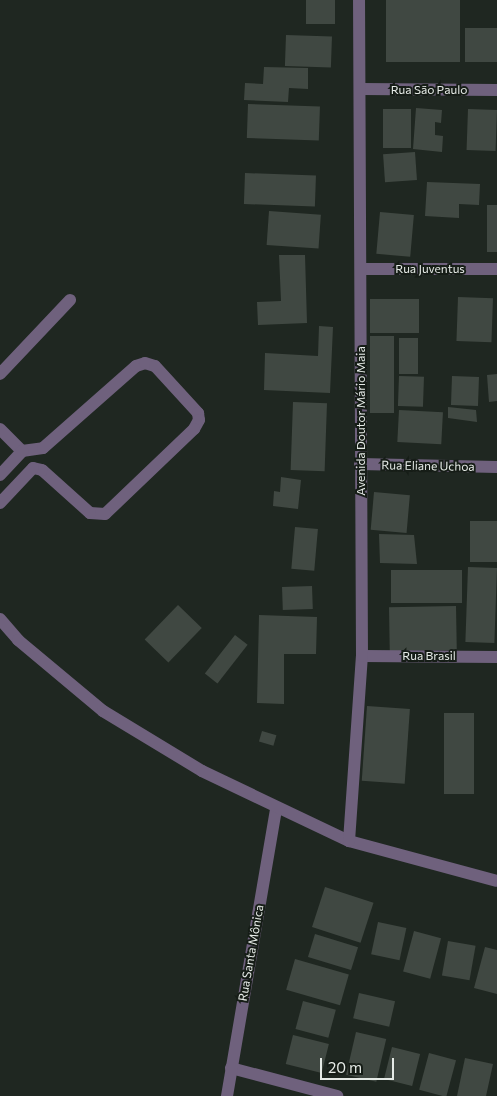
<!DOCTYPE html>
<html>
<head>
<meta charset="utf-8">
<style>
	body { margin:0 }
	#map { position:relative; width:497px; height:1096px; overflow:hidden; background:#1f2721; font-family:Commissioner,sans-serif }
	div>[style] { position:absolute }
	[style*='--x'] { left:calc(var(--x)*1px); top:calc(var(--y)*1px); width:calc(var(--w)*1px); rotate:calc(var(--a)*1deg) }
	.building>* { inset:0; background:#404842; transform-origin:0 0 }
	.service>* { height:12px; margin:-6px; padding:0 6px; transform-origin:6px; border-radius:6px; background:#6f617d }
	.minor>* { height:12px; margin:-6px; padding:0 6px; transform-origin:6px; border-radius:6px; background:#6f617d }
	.tertiary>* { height:12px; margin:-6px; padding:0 6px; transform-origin:6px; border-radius:6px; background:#6f617d }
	span { translate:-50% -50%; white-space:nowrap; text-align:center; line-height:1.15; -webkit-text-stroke:4px #161d17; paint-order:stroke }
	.street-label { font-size:12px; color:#e5eae6 }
	.scale { position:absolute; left:320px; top:1058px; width:74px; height:22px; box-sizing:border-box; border:2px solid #e5eae6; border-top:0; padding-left:6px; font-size:15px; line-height:18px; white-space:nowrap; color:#e5eae6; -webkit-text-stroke:4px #161d17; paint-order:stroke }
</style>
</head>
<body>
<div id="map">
	<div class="building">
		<i style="left:306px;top:0;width:29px;height:24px"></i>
		<i style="left:386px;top:0;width:74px;height:62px"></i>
		<i style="left:465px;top:28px;width:32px;height:34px"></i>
		<i style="left:286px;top:35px;width:46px;height:31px;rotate:2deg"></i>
		<i style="clip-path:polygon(264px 67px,308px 68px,308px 89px,289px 88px,288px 102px,244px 100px,245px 83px,263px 84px)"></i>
		<i style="left:248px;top:104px;width:72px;height:34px;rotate:2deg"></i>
		<i style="clip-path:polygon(416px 108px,442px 110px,441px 123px,435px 122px,435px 135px,443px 136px,442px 152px,413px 149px)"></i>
		<i style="left:383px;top:109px;width:28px;height:39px"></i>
		<i style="left:468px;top:109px;width:29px;height:41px;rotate:2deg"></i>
		<i style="left:415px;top:152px;width:28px;height:32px;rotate:86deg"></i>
		<i style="left:245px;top:173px;width:71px;height:31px;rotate:2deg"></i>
		<i style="clip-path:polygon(427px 182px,480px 184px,479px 205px,459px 204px,459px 218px,425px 216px)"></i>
		<i style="left:487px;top:205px;width:10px;height:47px"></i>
		<i style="left:269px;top:211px;width:52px;height:34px;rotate:4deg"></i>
		<i style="left:380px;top:212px;width:34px;height:42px;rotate:5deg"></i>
		<i style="clip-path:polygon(279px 255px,305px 255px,307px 323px,258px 325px,257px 302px,281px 301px)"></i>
		<i style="left:458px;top:297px;width:35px;height:44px;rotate:2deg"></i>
		<i style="left:370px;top:299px;width:49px;height:34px"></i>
		<i style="clip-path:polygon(319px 326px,333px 327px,330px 393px,264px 390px,265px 353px,318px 356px)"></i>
		<i style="left:370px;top:336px;width:24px;height:77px"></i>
		<i style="left:399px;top:338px;width:19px;height:36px"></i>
		<i style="clip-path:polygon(497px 374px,497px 401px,489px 402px,487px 375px)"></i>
		<i style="left:399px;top:376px;width:25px;height:30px;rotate:2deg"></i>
		<i style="left:452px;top:376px;width:27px;height:29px;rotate:2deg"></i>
		<i style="left:293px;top:402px;width:34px;height:68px;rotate:2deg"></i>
		<i style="clip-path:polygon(448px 407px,476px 410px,477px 422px,448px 418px)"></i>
		<i style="left:399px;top:410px;width:44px;height:32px;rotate:3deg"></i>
		<i style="clip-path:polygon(281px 477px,301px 480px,298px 509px,273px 506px,274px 491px,280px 492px)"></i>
		<i style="left:374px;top:492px;width:36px;height:38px;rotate:5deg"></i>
		<i style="left:470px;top:521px;width:27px;height:41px"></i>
		<i style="left:295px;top:527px;width:23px;height:42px;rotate:5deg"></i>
		<i style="clip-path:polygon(379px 534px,414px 535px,417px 564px,380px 563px)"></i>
		<i style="left:468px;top:567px;width:29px;height:75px;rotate:2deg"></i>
		<i style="left:391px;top:570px;width:71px;height:33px"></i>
		<i style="left:312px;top:586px;width:23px;height:30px;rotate:88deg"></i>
		<i style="left:178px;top:605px;width:33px;height:48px;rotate:44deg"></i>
		<i style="left:456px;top:606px;width:44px;height:67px;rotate:89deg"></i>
		<i style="clip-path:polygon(259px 615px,317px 617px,316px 654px,284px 654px,284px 704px,257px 703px)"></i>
		<i style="left:235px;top:635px;width:16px;height:49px;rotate:38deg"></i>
		<i style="left:367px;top:706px;width:43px;height:75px;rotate:4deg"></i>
		<i style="left:444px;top:713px;width:30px;height:81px"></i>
		<i style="left:262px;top:731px;width:15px;height:11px;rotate:16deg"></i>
		<i style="left:325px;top:887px;width:51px;height:42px;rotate:18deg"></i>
		<i style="left:378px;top:922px;width:29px;height:33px;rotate:12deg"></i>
		<i style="left:414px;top:931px;width:28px;height:42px;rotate:15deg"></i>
		<i style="left:315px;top:934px;width:45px;height:24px;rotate:17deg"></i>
		<i style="left:448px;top:941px;width:28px;height:35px;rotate:10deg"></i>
		<i style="clip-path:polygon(485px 947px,497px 950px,497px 994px,474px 988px)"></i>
		<i style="left:295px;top:959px;width:56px;height:32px;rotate:16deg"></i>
		<i style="left:359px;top:993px;width:37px;height:26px;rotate:13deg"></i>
		<i style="left:303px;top:1001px;width:34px;height:29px;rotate:15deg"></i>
		<i style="left:356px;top:1032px;width:31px;height:44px;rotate:13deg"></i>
		<i style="left:293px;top:1035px;width:37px;height:30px;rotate:14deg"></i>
		<i style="left:392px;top:1047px;width:29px;height:33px;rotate:14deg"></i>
		<i style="left:429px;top:1053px;width:28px;height:38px;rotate:15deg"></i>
		<i style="clip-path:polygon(465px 1058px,493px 1064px,486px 1096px,457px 1096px)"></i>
	</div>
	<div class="service">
		<i style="--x:0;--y:374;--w:102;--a:-46.6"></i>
		<i style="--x:0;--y:429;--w:31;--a:45"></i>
		<i style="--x:22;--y:451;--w:21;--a:-8"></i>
		<i style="--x:43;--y:448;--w:124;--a:-41.4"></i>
		<i style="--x:136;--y:366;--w:9;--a:-18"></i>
		<i style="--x:145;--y:363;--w:10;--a:17"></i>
		<i style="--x:155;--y:366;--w:64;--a:47.5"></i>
		<i style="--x:198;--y:413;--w:7;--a:82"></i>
		<i style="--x:199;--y:420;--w:10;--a:119"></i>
		<i style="--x:194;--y:429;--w:123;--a:136.3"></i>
		<i style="--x:105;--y:514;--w:15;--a:-176"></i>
		<i style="--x:90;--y:513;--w:64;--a:-138.1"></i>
		<i style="--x:42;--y:470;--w:9;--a:-167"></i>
		<i style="--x:33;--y:468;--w:48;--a:133.3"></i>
		<i style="--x:0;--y:475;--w:33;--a:-47"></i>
	</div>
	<div class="minor">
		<i style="--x:361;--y:89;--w:136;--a:0.4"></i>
		<i style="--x:362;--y:269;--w:135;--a:0"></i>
		<i style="--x:360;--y:464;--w:137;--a:1.3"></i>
		<i style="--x:362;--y:656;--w:135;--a:0.4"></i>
		<i style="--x:231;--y:1068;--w:110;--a:14.8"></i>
		<i style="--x:227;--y:1096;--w:291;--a:-80.3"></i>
	</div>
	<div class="tertiary">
		<i style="--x:0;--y:619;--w:28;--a:49"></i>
		<i style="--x:18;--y:640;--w:111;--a:39.9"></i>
		<i style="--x:103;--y:711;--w:116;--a:31.2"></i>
		<i style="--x:202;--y:771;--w:163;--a:25.5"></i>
		<i style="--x:349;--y:841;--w:153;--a:15.1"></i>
		<i style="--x:349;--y:841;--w:185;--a:-86"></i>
		<i style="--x:362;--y:656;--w:656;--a:-90.26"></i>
	</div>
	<div class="street-label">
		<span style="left:429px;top:90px">Rua São Paulo</span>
		<span style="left:430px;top:269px">Rua Juventus</span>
		<span style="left:361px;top:421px;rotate:-90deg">Avenida Doutor Mário Maia</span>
		<span style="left:428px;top:466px;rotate:1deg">Rua Eliane Uchoa</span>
		<span style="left:429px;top:656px">Rua Brasil</span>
		<span style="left:251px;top:953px;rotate:-80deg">Rua Santa Mônica</span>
	</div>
	<div class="scale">20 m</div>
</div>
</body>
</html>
